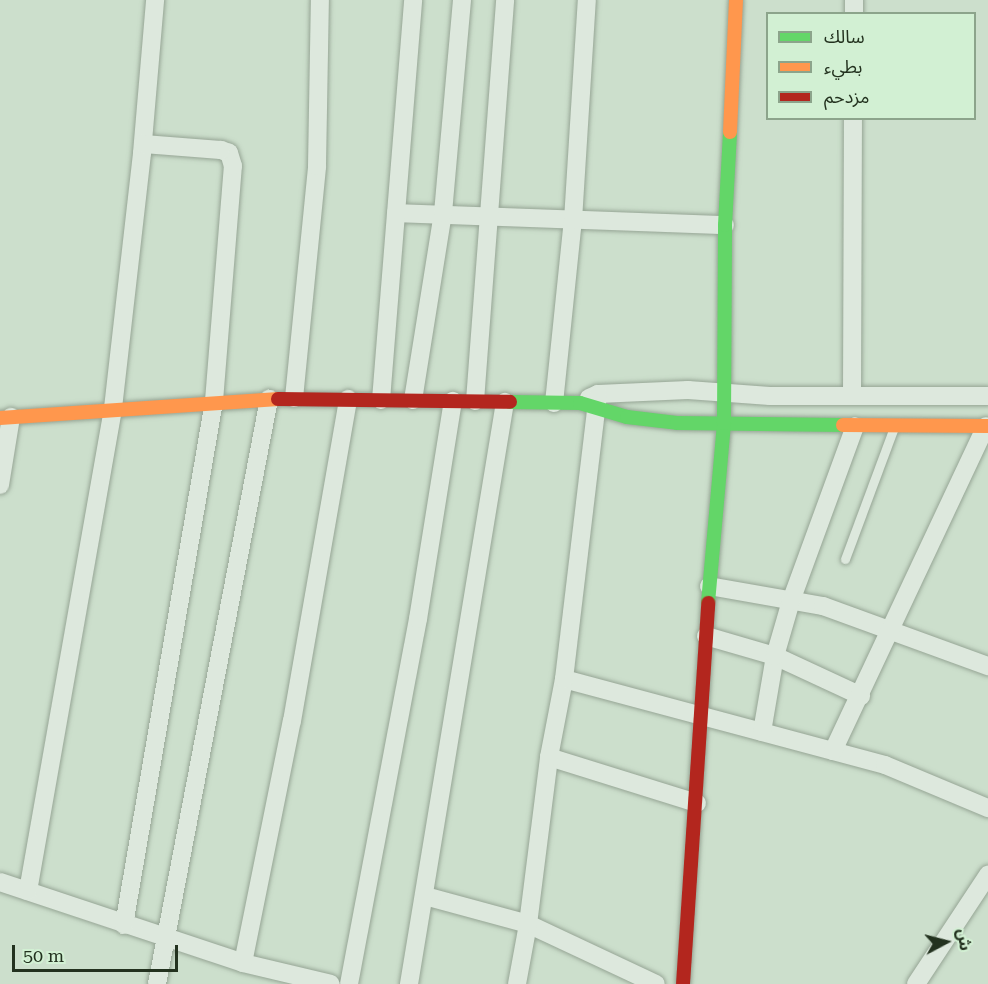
<!DOCTYPE html>
<html>
<head>
<meta charset="utf-8">
<style>
	body { margin:0 }
	#map { position:relative; width:988px; height:984px; overflow:hidden; background:#ccdfcc; font-family:"Roboto Serif","Noto Sans Arabic",serif }
	div>[style] { position:absolute }
	[style*='--x'] { left:calc(var(--x)*1px); top:calc(var(--y)*1px); width:calc(var(--w)*1px); rotate:calc(var(--a)*1deg) }
	.roads { filter:drop-shadow(0 0 2px #96a595) drop-shadow(0 0 2px #96a595) }
	.lane>* { height:9px; margin:-4.5px; padding:0 4.5px; transform-origin:4.5px; border-radius:4.5px; background:#dde8dd }
	.street>* { height:18px; margin:-9px; padding:0 9px; transform-origin:9px; border-radius:9px; background:#dde8dd }
	.fast>* { height:14px; margin:-7px; padding:0 7px; transform-origin:7px; border-radius:7px; background:#63d668 }
	.slow>* { height:14px; margin:-7px; padding:0 7px; transform-origin:7px; border-radius:7px; background:#ff974d }
	.jam>* { height:14px; margin:-7px; padding:0 7px; transform-origin:7px; border-radius:7px; background:#b3261e }
	span { translate:-50% -50%; white-space:nowrap; text-align:center; line-height:1.15; -webkit-text-stroke:4.5px #d2f0d3; paint-order:stroke }
	.legend { position:absolute; left:766px; top:12px; width:210px; height:108px; box-sizing:border-box; background:#d2f0d3; border:2px solid #8ca48b; margin:0; padding:8px 10px; list-style:none; font-size:18px; color:#23321f }
	.legend li { display:flex; align-items:center; gap:12px; height:30px }
	.legend b { width:30px; border:2px solid #8ca48b }
	.north { position:absolute; left:916px; top:912px; width:60px; height:60px; -webkit-text-stroke:4px #d2f0d3; paint-order:stroke; rotate:83deg; font-size:16px; font-weight:700; line-height:24px; text-align:center; color:#23321f }
	.north::after { content:''; display:block; margin:auto; width:21px; height:27px; background:#23321f; clip-path:polygon(50% 0,100% 100%,50% 72%,0 100%) }
	.scale { position:absolute; left:12px; top:945px; width:166px; height:27px; box-sizing:border-box; border:3px solid #23321f; border-top:0; padding-left:8px; font-size:18px; line-height:21px; white-space:nowrap; color:#23321f; -webkit-text-stroke:4px #d2f0d3; paint-order:stroke }
</style>
</head>
<body>
<div id="map">
	<div class="roads">
		<div class="lane">
			<i style="--x:845;--y:559;--w:141;--a:-69.6"></i>
		</div>
		<div class="street">
			<i style="--x:854;--y:14;--w:14;--a:-90"></i>
			<i style="--x:396;--y:213;--w:329;--a:2.1"></i>
			<i style="--x:852;--y:395;--w:277;--a:-89.8"></i>
			<i style="--x:294;--y:398;--w:233;--a:-84.3"></i>
			<i style="--x:317;--y:166;--w:166;--a:-89"></i>
			<i style="--x:589;--y:398;--w:10;--a:-24"></i>
			<i style="--x:598;--y:394;--w:90;--a:-2.5"></i>
			<i style="--x:688;--y:390;--w:82;--a:4.2"></i>
			<i style="--x:770;--y:396;--w:218;--a:0"></i>
			<i style="--x:381;--y:400;--w:401;--a:-85.4"></i>
			<i style="--x:413;--y:400;--w:189;--a:-80.9"></i>
			<i style="--x:443;--y:213;--w:214;--a:-84.9"></i>
			<i style="--x:475;--y:401;--w:402;--a:-85.7"></i>
			<i style="--x:554;--y:403;--w:184;--a:-84.1"></i>
			<i style="--x:573;--y:220;--w:220;--a:-86.4"></i>
			<i style="--x:0;--y:485;--w:69;--a:-80.8"></i>
			<i style="--x:709;--y:586;--w:116;--a:10"></i>
			<i style="--x:823;--y:606;--w:176;--a:20"></i>
			<i style="--x:706;--y:636;--w:72;--a:16.2"></i>
			<i style="--x:775;--y:656;--w:95;--a:24.9"></i>
			<i style="--x:564;--y:679;--w:332;--a:15"></i>
			<i style="--x:885;--y:765;--w:112;--a:22.7"></i>
			<i style="--x:762;--y:732;--w:77;--a:-80.3"></i>
			<i style="--x:775;--y:656;--w:57;--a:-73.8"></i>
			<i style="--x:791;--y:601;--w:186;--a:-69.9"></i>
			<i style="--x:833;--y:751;--w:359;--a:-64.8"></i>
			<i style="--x:549;--y:757;--w:155;--a:17.3"></i>
			<i style="--x:0;--y:882;--w:256;--a:18.4"></i>
			<i style="--x:243;--y:963;--w:90;--a:13.4"></i>
			<i style="--x:28;--y:891;--w:490;--a:-80"></i>
			<i style="--x:113;--y:408;--w:257;--a:-83.5"></i>
			<i style="--x:142;--y:153;--w:154;--a:-85.1"></i>
			<i style="--x:425;--y:896;--w:107;--a:15.2"></i>
			<i style="--x:528;--y:924;--w:141;--a:25.1"></i>
			<i style="--x:124;--y:925;--w:532;--a:-80.25"></i>
			<i style="--x:214;--y:401;--w:236;--a:-85.4"></i>
			<i style="--x:233;--y:166;--w:14;--a:-107"></i>
			<i style="--x:229;--y:153;--w:9;--a:-159"></i>
			<i style="--x:221;--y:150;--w:78;--a:-175.6"></i>
			<i style="--x:243;--y:963;--w:247;--a:-78.6"></i>
			<i style="--x:292;--y:721;--w:327;--a:-80.1"></i>
			<i style="--x:157;--y:984;--w:596;--a:-79.16"></i>
			<i style="--x:349;--y:984;--w:371;--a:-79.3"></i>
			<i style="--x:418;--y:619;--w:221;--a:-80.9"></i>
			<i style="--x:409;--y:984;--w:590;--a:-80.63"></i>
			<i style="--x:517;--y:984;--w:61;--a:-79.6"></i>
			<i style="--x:528;--y:924;--w:168;--a:-82.8"></i>
			<i style="--x:549;--y:757;--w:79;--a:-79.1"></i>
			<i style="--x:564;--y:679;--w:287;--a:-83.2"></i>
			<i style="--x:916;--y:984;--w:131;--a:-56.6"></i>
		</div>
		<div class="fast">
			<i style="--x:510;--y:402;--w:70;--a:0.8"></i>
			<i style="--x:580;--y:403;--w:49;--a:16.6"></i>
			<i style="--x:627;--y:417;--w:50;--a:6.8"></i>
			<i style="--x:677;--y:423;--w:166;--a:0.7"></i>
			<i style="--x:708;--y:603;--w:181;--a:-84.9"></i>
			<i style="--x:724;--y:423;--w:198;--a:-89.7"></i>
			<i style="--x:725;--y:225;--w:93;--a:-86.9"></i>
		</div>
		<div class="slow">
			<i style="--x:730;--y:132;--w:132;--a:-87.4"></i>
			<i style="--x:0;--y:418;--w:279;--a:-3.9"></i>
			<i style="--x:843;--y:425;--w:145;--a:0.4"></i>
		</div>
		<div class="jam">
			<i style="--x:278;--y:399;--w:232;--a:0.7"></i>
			<i style="--x:683;--y:984;--w:382;--a:-86.2"></i>
		</div>
	</div>
	<ul class="legend">
	<li><b style="height:8px;background:#63d668"></b>سالك</li>
	<li><b style="height:8px;background:#ff974d"></b>بطيء</li>
	<li><b style="height:8px;background:#b3261e"></b>مزدحم</li>
	</ul>
	<div class="north">ش</div>
	<div class="scale">50 m</div>
</div>
</body>
</html>
